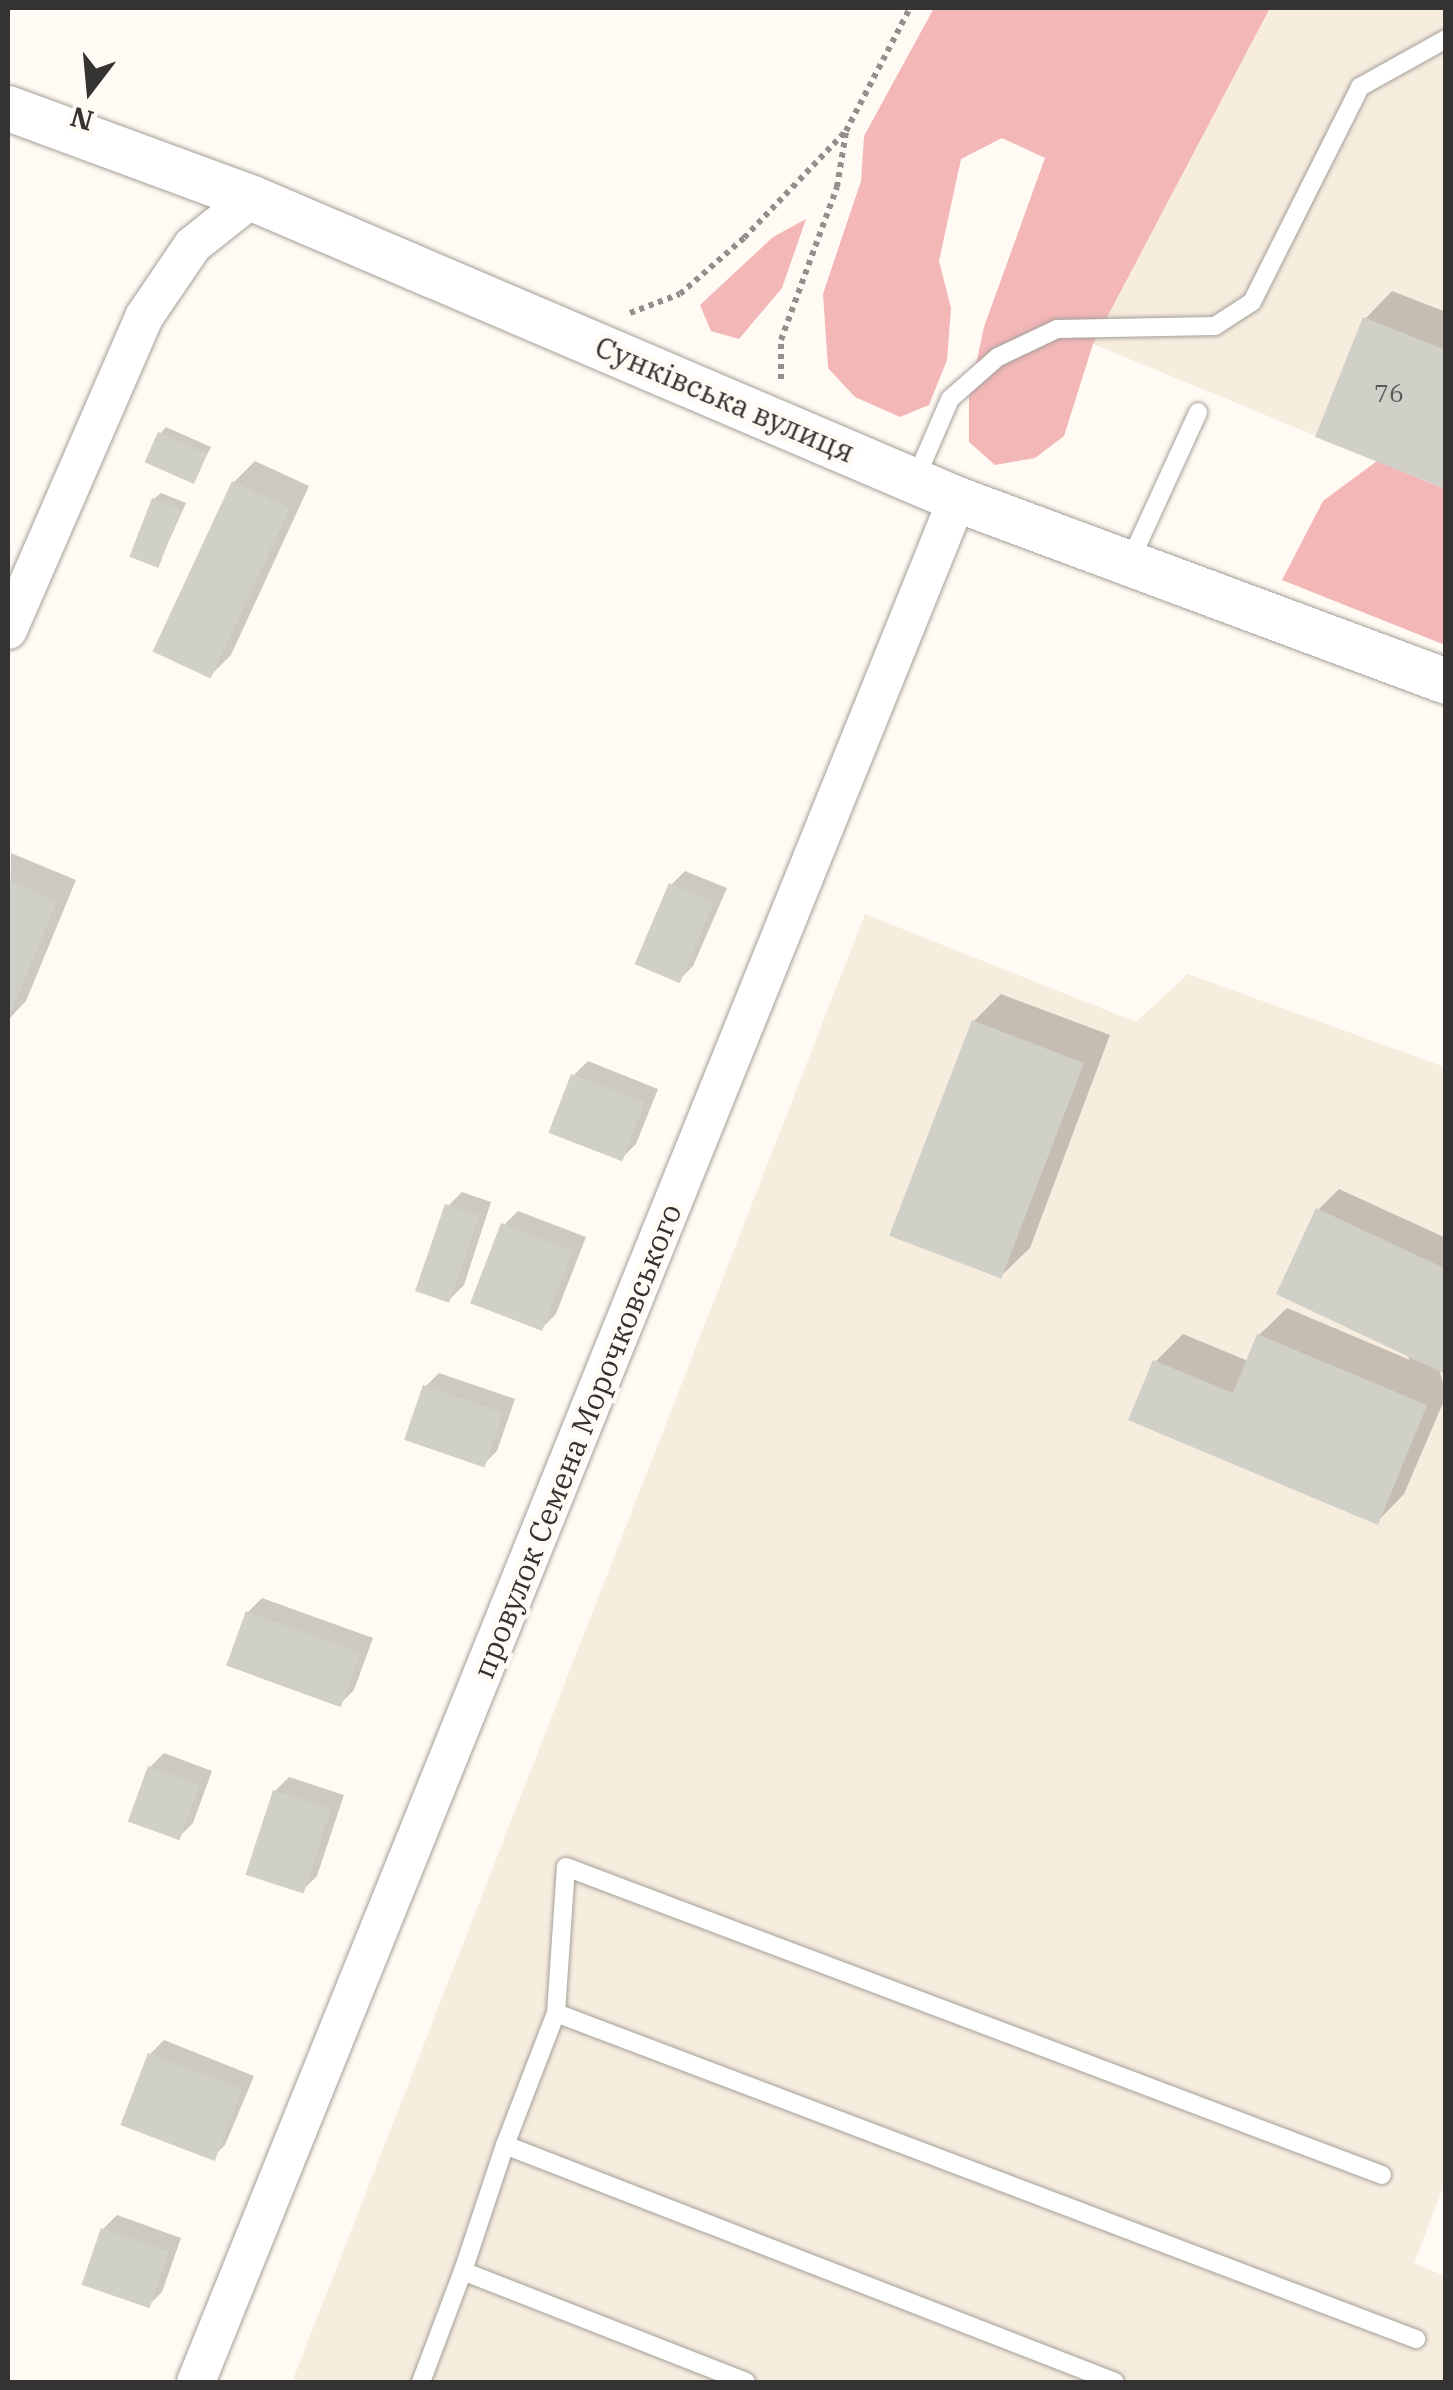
<!DOCTYPE html>
<html>
<head>
<meta charset="utf-8">
<style>
	body { margin:0 }
	#map { position:relative; width:1453px; height:2390px; overflow:hidden; background:#fffaf3; font-family:"IBM Plex Serif",serif }
	div>[style] { position:absolute }
	[style*='--x'] { left:calc(var(--x)*1px); top:calc(var(--y)*1px); width:calc(var(--w)*1px); rotate:calc(var(--a)*1deg) }
	.built>* { inset:0; background:#f7eddf }
	.forest>* { inset:0; background:#f3b7b8 }
	.shadow>* { inset:0; background:#0003 }
	.building>* { inset:0; background:#d0d0c8; transform-origin:0 0 }
	.path>* { height:6px; margin-top:-3px; transform-origin:0; background:repeating-linear-gradient(90deg,#938f8b 0 5px,transparent 0 10px) }
	.roads { filter:drop-shadow(0 0 2px #a49f99) drop-shadow(0 0 2px #a49f99) }
	.service>* { height:18px; margin:-9px; padding:0 9px; transform-origin:9px; border-radius:9px; background:#fff }
	.minor>* { height:38px; margin:-19px; padding:0 19px; transform-origin:19px; border-radius:19px; background:#fff }
	.tertiary>* { height:45px; margin:-22.5px; padding:0 22.5px; transform-origin:22.5px; border-radius:22.5px; background:#fff }
	span { translate:-50% -50%; white-space:nowrap; text-align:center; line-height:1.15; -webkit-text-stroke:9px #fffaf3; paint-order:stroke }
	.number-label { font-size:25px; color:#5c5a57 }
	.number-label span { -webkit-text-stroke-width:0 }
	.street-label { font-size:30px; color:#353331 }
	.frame { position:absolute; inset:0; border:10px solid #353331; pointer-events:none }
	.north { position:absolute; left:40px; top:40px; width:100px; height:100px; -webkit-text-stroke:8px #fffaf3; paint-order:stroke; rotate:196deg; font-size:28px; font-weight:700; line-height:40px; text-align:center; color:#353331 }
	.north::after { content:''; display:block; margin:auto; width:35px; height:45px; background:#353331; clip-path:polygon(50% 0,100% 100%,50% 72%,0 100%) }
</style>
</head>
<body>
<div id="map">
	<div class="built">
		<i style="clip-path:polygon(1270px 8px,1445px 8px,1445px 489px,1093px 344px)"></i>
		<i style="clip-path:polygon(865px 914px,1136px 1022px,1188px 974px,1445px 1067px,1446px 2180px,1414px 2263px,1445px 2276px,1445px 2382px,292px 2382px)"></i>
	</div>
	<div class="forest">
		<i style="clip-path:polygon(934px 8px,1270px 8px,1093px 344px,1064px 436px,1035px 458px,995px 465px,969px 442px,969px 397px,984px 327px,1045px 158px,1002px 138px,961px 159px,939px 261px,951px 308px,947px 360px,929px 405px,900px 417px,855px 397px,828px 368px,823px 294px,861px 181px,864px 136px)"></i>
		<i style="clip-path:polygon(806px 219px,782px 288px,739px 339px,711px 331px,700px 305px,773px 237px)"></i>
		<i style="clip-path:polygon(1377px 461px,1445px 489px,1445px 645px,1282px 580px,1323px 501px)"></i>
	</div>
	<div class="shadow">
		<i style="clip-path:polygon(1392px 291px,1446px 312px,1446px 486px,1365px 319px)"></i>
		<i style="clip-path:polygon(166px 427px,211px 447px,193px 481px,160px 434px)"></i>
		<i style="clip-path:polygon(255px 461px,309px 486px,231px 655px,210px 676px,234px 482px)"></i>
		<i style="clip-path:polygon(161px 493px,186px 503px,158px 565px,154px 499px)"></i>
		<i style="clip-path:polygon(11px 853px,76px 880px,26px 1001px,8px 1020px)"></i>
		<i style="clip-path:polygon(685px 871px,727px 888px,693px 966px,679px 980px,671px 885px)"></i>
		<i style="clip-path:polygon(1001px 994px,1110px 1035px,1030px 1248px,1002px 1275px,974px 1021px)"></i>
		<i style="clip-path:polygon(588px 1061px,658px 1089px,636px 1144px,622px 1158px,574px 1075px)"></i>
		<i style="clip-path:polygon(1339px 1189px,1446px 1238px,1440px 1372px,1446px 1396px,1404px 1494px,1377px 1522px,1156px 1361px,1183px 1334px,1248px 1361px,1259px 1335px,1287px 1308px,1410px 1360px,1318px 1210px)"></i>
		<i style="clip-path:polygon(462px 1192px,491px 1202px,464px 1285px,450px 1299px,448px 1206px)"></i>
		<i style="clip-path:polygon(518px 1211px,586px 1237px,556px 1314px,542px 1328px,504px 1225px)"></i>
		<i style="clip-path:polygon(439px 1373px,515px 1399px,497px 1451px,483px 1465px,425px 1387px)"></i>
		<i style="clip-path:polygon(262px 1598px,373px 1638px,354px 1690px,340px 1704px,248px 1612px)"></i>
		<i style="clip-path:polygon(164px 1753px,212px 1771px,193px 1823px,179px 1837px,150px 1767px)"></i>
		<i style="clip-path:polygon(289px 1777px,344px 1795px,317px 1876px,303px 1890px,275px 1791px)"></i>
		<i style="clip-path:polygon(164px 2040px,254px 2076px,225px 2145px,211px 2159px,150px 2054px)"></i>
		<i style="clip-path:polygon(117px 2215px,181px 2238px,162px 2292px,148px 2306px,103px 2229px)"></i>
	</div>
	<div class="building">
		<i style="clip-path:polygon(1363px 317px,1446px 350px,1446px 489px,1315px 437px)"></i>
		<i style="left:158px;top:432px;width:54px;height:33px;rotate:24deg"></i>
		<i style="left:232px;top:481px;width:64px;height:188px;rotate:25deg"></i>
		<i style="left:152px;top:498px;width:31px;height:63px;rotate:21deg"></i>
		<i style="clip-path:polygon(8px 880px,57px 901px,8px 1020px)"></i>
		<i style="left:669px;top:883px;width:49px;height:88px;rotate:23deg"></i>
		<i style="left:972px;top:1020px;width:120px;height:231px;rotate:21deg"></i>
		<i style="left:571px;top:1074px;width:79px;height:63px;rotate:21deg"></i>
		<i style="left:445px;top:1204px;width:36px;height:92px;rotate:19deg"></i>
		<i style="clip-path:polygon(1316px 1208px,1446px 1269px,1443px 1373px,1276px 1294px)"></i>
		<i style="left:501px;top:1223px;width:77px;height:86px;rotate:21deg"></i>
		<i style="clip-path:polygon(1257px 1334px,1427px 1405px,1378px 1525px,1128px 1420px,1153px 1360px,1233px 1393px)"></i>
		<i style="left:423px;top:1385px;width:85px;height:58px;rotate:19deg"></i>
		<i style="left:246px;top:1611px;width:122px;height:58px;rotate:20deg"></i>
		<i style="left:148px;top:1766px;width:55px;height:59px;rotate:20deg"></i>
		<i style="left:273px;top:1790px;width:61px;height:89px;rotate:18deg"></i>
		<i style="left:148px;top:2053px;width:101px;height:77px;rotate:21deg"></i>
		<i style="left:101px;top:2228px;width:72px;height:60px;rotate:19deg"></i>
	</div>
	<div class="path">
		<i style="--x:630;--y:313;--w:53;--a:-20.8"></i>
		<i style="--x:680;--y:294;--w:85;--a:-41.2"></i>
		<i style="--x:744;--y:238;--w:148;--a:-46.4"></i>
		<i style="--x:846;--y:131;--w:139;--a:-62.5"></i>
		<i style="--x:781;--y:379;--w:39;--a:-90"></i>
		<i style="--x:781;--y:340;--w:163;--a:-69.9"></i>
		<i style="--x:837;--y:187;--w:56;--a:-80.7"></i>
	</div>
	<div class="roads">
		<div class="service">
			<i style="--x:915;--y:480;--w:88;--a:-66.6"></i>
			<i style="--x:950;--y:399;--w:64;--a:-41.2"></i>
			<i style="--x:998;--y:357;--w:65;--a:-25.4"></i>
			<i style="--x:1057;--y:329;--w:158;--a:-1.1"></i>
			<i style="--x:1215;--y:326;--w:44;--a:-33"></i>
			<i style="--x:1252;--y:302;--w:241;--a:-63.3"></i>
			<i style="--x:1360;--y:87;--w:98;--a:-29.2"></i>
			<i style="--x:1129;--y:563;--w:166;--a:-65.4"></i>
			<i style="--x:556;--y:2013;--w:146;--a:-86.1"></i>
			<i style="--x:566;--y:1867;--w:872;--a:20.68"></i>
			<i style="--x:505;--y:2145;--w:142;--a:-68.9"></i>
			<i style="--x:556;--y:2013;--w:920;--a:20.76"></i>
			<i style="--x:421;--y:2382;--w:119;--a:-69.3"></i>
			<i style="--x:746;--y:2382;--w:304;--a:-158.6"></i>
			<i style="--x:463;--y:2271;--w:133;--a:-71.6"></i>
			<i style="--x:505;--y:2145;--w:654;--a:21.23"></i>
		</div>
		<div class="minor">
			<i style="--x:8;--y:630;--w:341;--a:-66.5"></i>
			<i style="--x:144;--y:317;--w:87;--a:-55.8"></i>
			<i style="--x:193;--y:245;--w:75;--a:-38.5"></i>
			<i style="--x:196;--y:2382;--w:2031;--a:-67.99"></i>
		</div>
		<div class="tertiary">
			<i style="--x:8;--y:108;--w:260;--a:20.2"></i>
			<i style="--x:252;--y:198;--w:767;--a:23.12"></i>
			<i style="--x:957;--y:499;--w:522;--a:20.41"></i>
		</div>
	</div>
	<div class="number-label">
		<span style="left:1389px;top:393px">76</span>
	</div>
	<div class="street-label">
		<span style="left:725px;top:399px;rotate:23deg">Сунківська вулиця</span>
		<span style="left:577px;top:1441px;rotate:-68deg">провулок Семена Морочковського</span>
	</div>
	<div class="frame"></div>
	<div class="north">N</div>
</div>
</body>
</html>
